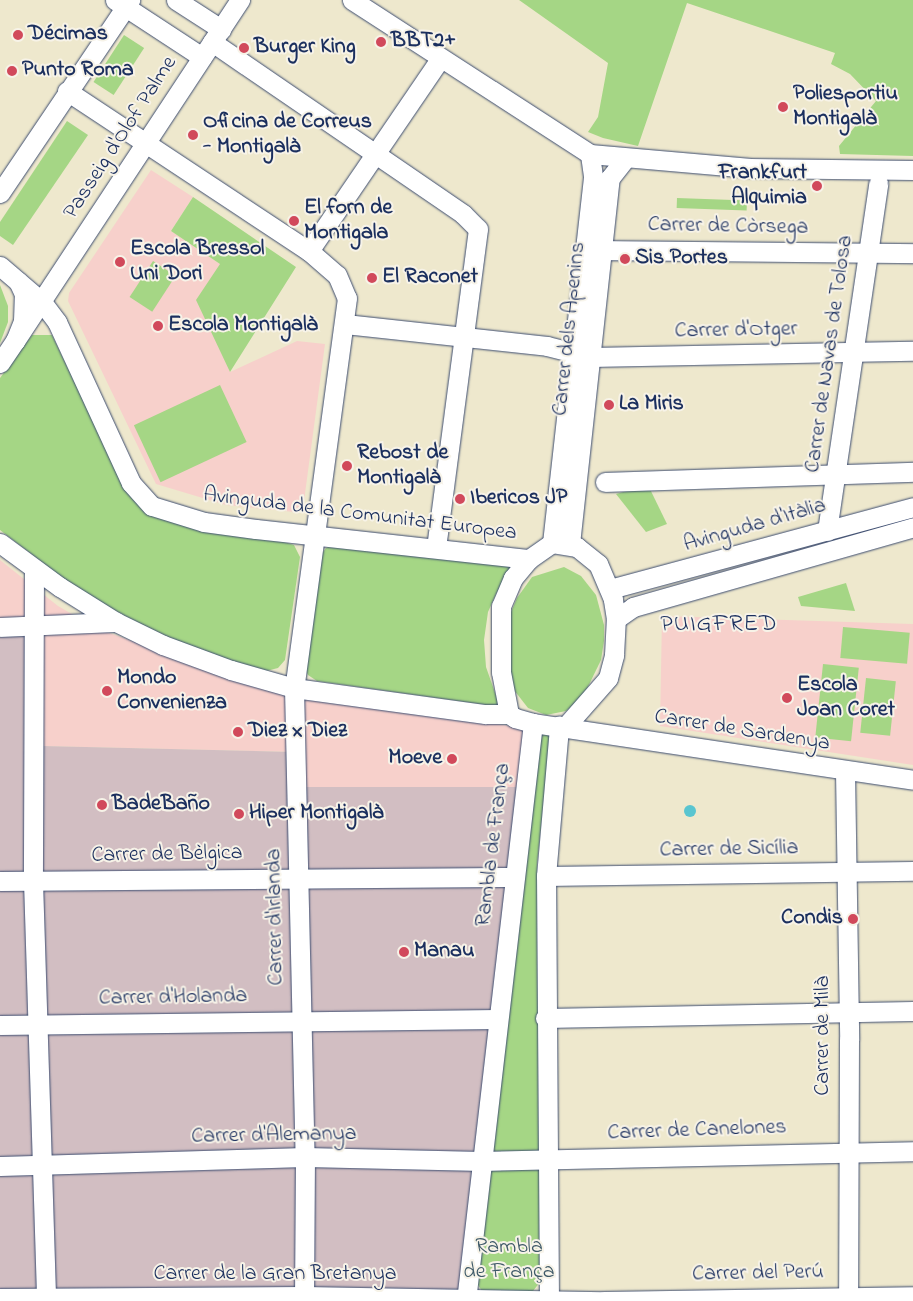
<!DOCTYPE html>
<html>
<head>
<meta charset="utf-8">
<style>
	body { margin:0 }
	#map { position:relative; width:913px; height:1301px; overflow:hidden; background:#eee8cd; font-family:"Indie Flower",sans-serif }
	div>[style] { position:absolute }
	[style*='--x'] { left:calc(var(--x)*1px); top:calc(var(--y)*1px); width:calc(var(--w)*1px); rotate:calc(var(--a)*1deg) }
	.built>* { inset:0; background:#f7d0cb }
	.industrial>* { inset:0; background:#d2bec2 }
	.green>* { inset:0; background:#a5d685; transform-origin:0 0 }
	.water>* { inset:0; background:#59c5d0 }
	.round { border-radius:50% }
	.roads { filter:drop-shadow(0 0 1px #3b4b6f) drop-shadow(0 0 1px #3b4b6f) }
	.minor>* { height:19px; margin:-9.5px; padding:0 9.5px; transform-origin:9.5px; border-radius:9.5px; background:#fff }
	.dots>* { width:14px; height:14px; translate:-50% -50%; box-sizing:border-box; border:2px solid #f7f3e8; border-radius:50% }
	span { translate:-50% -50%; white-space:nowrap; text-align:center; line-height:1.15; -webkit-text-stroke:4px #f7f3e8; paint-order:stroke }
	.poi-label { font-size:22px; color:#1b2f5e; font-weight:700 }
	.left { translate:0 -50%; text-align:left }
	.right { translate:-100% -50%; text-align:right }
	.street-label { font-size:22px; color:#1b2f5e }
	.park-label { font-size:22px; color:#3e5968 }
	.neighbourhood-label { font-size:24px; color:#1b2f5e; letter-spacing:1px }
</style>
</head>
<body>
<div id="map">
	<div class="built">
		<i style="clip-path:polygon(151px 170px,193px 197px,171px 231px,220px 264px,230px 372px,297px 341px,325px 344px,304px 501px,294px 512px,226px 505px,156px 484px,68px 301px,69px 293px)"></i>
		<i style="clip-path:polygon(0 560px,58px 606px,98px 629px,274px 691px,531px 729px,525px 787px,296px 787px,295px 752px,43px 746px,38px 635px,0 637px)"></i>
		<i style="clip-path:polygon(662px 616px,913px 624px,913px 765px,660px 726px)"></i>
	</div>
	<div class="industrial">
		<i style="clip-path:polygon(38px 635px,43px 746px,295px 752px,297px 787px,525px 787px,467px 1301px,0 1301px,0 637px)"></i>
	</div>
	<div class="green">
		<i style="clip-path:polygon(519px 0,913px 0,913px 156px,840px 154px,839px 146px,876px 101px,850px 74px,831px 64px,835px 53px,687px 3px,638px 146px,603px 138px,588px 132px,598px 117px,608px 63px)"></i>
		<i style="left:124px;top:35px;width:24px;height:56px;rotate:33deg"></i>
		<i style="clip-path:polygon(67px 121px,88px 135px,13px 245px,0 236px,0 222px)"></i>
		<i style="clip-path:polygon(193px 197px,296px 267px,230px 372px,196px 300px,220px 264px,171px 231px)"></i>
		<i style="left:677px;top:198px;width:70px;height:10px;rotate:2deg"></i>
		<i style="left:153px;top:261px;width:27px;height:43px;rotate:33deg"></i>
		<i style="clip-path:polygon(0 285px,8px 306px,8px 322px,0 343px)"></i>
		<i style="clip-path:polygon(32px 335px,52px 335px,126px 490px,294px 545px,300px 557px,285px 660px,278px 668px,266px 671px,245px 666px,187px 647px,138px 625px,78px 590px,0 530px,0 378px)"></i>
		<i style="left:220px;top:385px;width:63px;height:95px;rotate:65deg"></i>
		<i style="clip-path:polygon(648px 485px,667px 524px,646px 532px,616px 494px)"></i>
		<i style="clip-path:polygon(335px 544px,517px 563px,496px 594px,488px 612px,484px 640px,486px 667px,500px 707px,317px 681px,308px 675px,304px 667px,320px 556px,326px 548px)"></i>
		<i style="clip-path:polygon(564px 567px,581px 576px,596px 595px,604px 625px,604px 641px,601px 660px,583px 697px,566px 711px,546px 715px,528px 708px,514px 690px,508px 674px,506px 624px,517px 598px,532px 577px)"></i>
		<i style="clip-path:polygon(846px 583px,855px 611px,801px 606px,798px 597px)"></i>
		<i style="left:843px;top:627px;width:67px;height:31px;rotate:5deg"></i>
		<i style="left:823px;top:664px;width:36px;height:74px;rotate:6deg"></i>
		<i style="left:866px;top:678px;width:30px;height:55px;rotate:6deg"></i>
		<i style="clip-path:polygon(546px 733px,551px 738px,537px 864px,540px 1282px,533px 1291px,482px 1291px,474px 1279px,541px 734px)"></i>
	</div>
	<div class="water">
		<i class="round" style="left:684px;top:805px;width:12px;height:12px"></i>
	</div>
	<div class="roads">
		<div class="minor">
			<i style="--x:115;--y:0;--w:104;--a:33.2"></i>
			<i style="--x:176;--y:0;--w:54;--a:32.8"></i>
			<i style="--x:352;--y:0;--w:283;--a:32.9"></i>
			<i style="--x:590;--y:154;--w:161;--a:5"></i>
			<i style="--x:750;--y:168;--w:163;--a:0.7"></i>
			<i style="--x:212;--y:42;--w:304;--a:34.4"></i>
			<i style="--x:463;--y:214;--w:21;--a:45"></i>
			<i style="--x:478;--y:229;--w:321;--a:97.5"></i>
			<i style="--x:67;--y:91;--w:290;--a:33.5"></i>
			<i style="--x:309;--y:251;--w:37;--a:41"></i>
			<i style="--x:337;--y:275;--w:25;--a:67"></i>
			<i style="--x:347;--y:298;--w:394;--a:97.7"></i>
			<i style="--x:294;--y:688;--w:469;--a:88.7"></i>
			<i style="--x:305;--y:1157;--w:144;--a:90.4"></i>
			<i style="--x:0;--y:193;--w:233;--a:-56"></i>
			<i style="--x:602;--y:250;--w:311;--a:0.6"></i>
			<i style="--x:309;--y:251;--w:232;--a:-55.7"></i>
			<i style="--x:0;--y:266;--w:55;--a:40.6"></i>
			<i style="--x:42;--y:302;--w:25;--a:53"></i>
			<i style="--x:57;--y:322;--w:177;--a:65.3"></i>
			<i style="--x:131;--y:483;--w:31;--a:48"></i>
			<i style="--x:152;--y:506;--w:54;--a:17.1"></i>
			<i style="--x:204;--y:522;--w:52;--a:7.7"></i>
			<i style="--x:256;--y:529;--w:275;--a:6.3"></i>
			<i style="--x:345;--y:324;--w:203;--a:6.2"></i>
			<i style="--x:547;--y:346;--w:44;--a:14.3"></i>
			<i style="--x:590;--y:357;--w:323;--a:-1.1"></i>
			<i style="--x:15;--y:341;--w:409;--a:-56.6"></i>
			<i style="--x:0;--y:363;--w:27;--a:-56"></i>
			<i style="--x:15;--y:341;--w:22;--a:-68"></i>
			<i style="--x:23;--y:321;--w:27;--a:-88"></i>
			<i style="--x:24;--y:294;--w:14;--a:-115"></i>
			<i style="--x:605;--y:482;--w:308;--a:-1.9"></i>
			<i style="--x:827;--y:531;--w:351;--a:-81.6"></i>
			<i style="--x:0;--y:543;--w:74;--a:36.3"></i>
			<i style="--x:60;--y:587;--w:66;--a:32"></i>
			<i style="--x:116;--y:622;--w:52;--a:26.1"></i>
			<i style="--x:163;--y:645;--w:72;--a:20.2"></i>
			<i style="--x:231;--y:670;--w:66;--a:15.9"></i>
			<i style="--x:294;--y:688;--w:193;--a:7.8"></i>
			<i style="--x:485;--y:714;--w:24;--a:0"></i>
			<i style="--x:552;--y:543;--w:369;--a:-83.6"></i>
			<i style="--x:593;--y:176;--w:22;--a:-98"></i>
			<i style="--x:570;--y:544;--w:368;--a:-83.8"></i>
			<i style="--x:610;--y:178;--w:24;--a:-52"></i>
			<i style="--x:34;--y:569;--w:312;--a:90.2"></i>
			<i style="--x:33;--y:881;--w:420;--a:88.2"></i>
			<i style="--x:610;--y:589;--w:314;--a:-15.1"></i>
			<i style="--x:616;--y:619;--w:21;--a:-35"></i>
			<i style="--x:633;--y:607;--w:291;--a:-15.9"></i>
			<i style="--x:0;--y:627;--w:116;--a:-2.5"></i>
			<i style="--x:565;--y:727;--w:65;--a:-48.7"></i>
			<i style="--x:608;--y:678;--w:24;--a:-75"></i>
			<i style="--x:614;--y:655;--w:36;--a:-87"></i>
			<i style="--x:616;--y:619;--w:20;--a:-99"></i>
			<i style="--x:613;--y:599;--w:38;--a:-113"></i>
			<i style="--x:598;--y:564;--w:27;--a:-141"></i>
			<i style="--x:577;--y:547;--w:25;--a:-171"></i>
			<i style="--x:552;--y:543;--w:28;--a:145"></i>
			<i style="--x:529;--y:559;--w:25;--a:130"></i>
			<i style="--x:513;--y:578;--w:30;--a:113"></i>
			<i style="--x:501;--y:606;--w:66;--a:90"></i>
			<i style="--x:501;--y:672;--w:43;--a:79.2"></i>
			<i style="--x:509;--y:714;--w:7;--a:34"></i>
			<i style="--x:515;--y:718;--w:19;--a:16"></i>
			<i style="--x:533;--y:723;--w:384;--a:8.5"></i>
			<i style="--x:845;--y:771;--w:269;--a:89.1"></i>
			<i style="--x:849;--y:1040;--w:261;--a:90.2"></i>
			<i style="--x:546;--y:876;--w:367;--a:-0.8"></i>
			<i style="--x:0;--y:881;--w:514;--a:-0.45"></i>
			<i style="--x:545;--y:1018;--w:368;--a:-1.1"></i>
			<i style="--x:0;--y:1025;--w:497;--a:-0.7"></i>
			<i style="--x:0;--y:1166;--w:305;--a:-1.7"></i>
			<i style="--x:305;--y:1157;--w:177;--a:1.3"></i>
			<i style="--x:482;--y:1161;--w:431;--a:-1.3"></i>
			<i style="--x:0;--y:1298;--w:304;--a:-0.4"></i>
			<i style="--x:304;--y:1296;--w:300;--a:1"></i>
			<i style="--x:604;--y:1301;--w:309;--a:-0.9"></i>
			<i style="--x:466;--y:1301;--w:582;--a:-83.39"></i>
			<i style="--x:549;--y:1301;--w:425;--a:-90.4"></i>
			<i style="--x:546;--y:876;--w:151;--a:-85"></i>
		</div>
	</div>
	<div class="dots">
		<i style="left:18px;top:35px;background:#d1495b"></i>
		<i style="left:381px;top:42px;background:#d1495b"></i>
		<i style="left:244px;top:48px;background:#d1495b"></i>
		<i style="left:12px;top:71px;background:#d1495b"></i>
		<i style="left:783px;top:107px;background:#d1495b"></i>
		<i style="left:193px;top:135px;background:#d1495b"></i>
		<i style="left:817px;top:186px;background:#d1495b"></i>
		<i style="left:294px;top:221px;background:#d1495b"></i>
		<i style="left:625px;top:259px;background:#d1495b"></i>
		<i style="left:120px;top:262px;background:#d1495b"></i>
		<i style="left:372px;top:278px;background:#d1495b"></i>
		<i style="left:158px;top:326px;background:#d1495b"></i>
		<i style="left:609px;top:405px;background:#d1495b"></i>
		<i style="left:347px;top:466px;background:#d1495b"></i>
		<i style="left:460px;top:499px;background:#d1495b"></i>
		<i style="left:107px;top:691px;background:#d1495b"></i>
		<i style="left:787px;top:698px;background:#d1495b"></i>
		<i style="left:238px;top:732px;background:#d1495b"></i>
		<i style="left:452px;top:759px;background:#d1495b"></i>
		<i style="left:102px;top:805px;background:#d1495b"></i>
		<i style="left:239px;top:814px;background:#d1495b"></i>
		<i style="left:853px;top:919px;background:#d1495b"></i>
		<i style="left:404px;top:952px;background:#d1495b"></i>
	</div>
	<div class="poi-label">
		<span class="left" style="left:28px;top:35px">Décimas</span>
		<span class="left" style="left:391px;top:42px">BBT2+</span>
		<span class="left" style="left:254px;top:48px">Burger King</span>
		<span class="left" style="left:22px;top:71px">Punto Roma</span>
		<span class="left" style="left:793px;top:107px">Poliesportiu<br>Montigalà</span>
		<span class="left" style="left:203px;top:135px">Oficina de Correus<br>- Montigalà</span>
		<span class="right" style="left:807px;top:186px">Frankfurt<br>Alquimia</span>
		<span class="left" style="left:304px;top:221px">El forn de<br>Montigala</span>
		<span class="left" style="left:130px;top:262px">Escola Bressol<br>Uni Dori</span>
		<span class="left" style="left:635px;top:259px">Sis Portes</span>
		<span class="left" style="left:382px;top:278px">El Raconet</span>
		<span class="left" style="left:168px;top:326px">Escola Montigalà</span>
		<span class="left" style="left:619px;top:405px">La Miris</span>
		<span class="left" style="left:357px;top:466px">Rebost de<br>Montigalà</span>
		<span class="left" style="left:470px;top:499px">Ibericos JP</span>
		<span class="left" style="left:117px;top:691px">Mondo<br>Convenienza</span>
		<span class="left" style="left:797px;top:698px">Escola<br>Joan Coret</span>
		<span class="left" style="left:248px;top:732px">Diez x Diez</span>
		<span class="right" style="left:442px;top:759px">Moeve</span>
		<span class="left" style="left:112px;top:805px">BadeBaño</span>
		<span class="left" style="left:249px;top:814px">Hiper Montigalà</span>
		<span class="right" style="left:843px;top:919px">Condis</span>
		<span class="left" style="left:414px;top:952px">Manau</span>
	</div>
	<div class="street-label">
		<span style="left:121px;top:138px;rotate:-57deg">Passeig d'Olof Palme</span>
		<span style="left:728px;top:227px;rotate:1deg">Carrer de Còrsega</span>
		<span style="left:570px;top:329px;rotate:-84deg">Carrer dels Apenins</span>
		<span style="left:736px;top:331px;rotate:-1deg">Carrer d'Otger</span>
		<span style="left:830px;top:354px;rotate:-82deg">Carrer de Navas de Tolosa</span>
		<span style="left:360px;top:515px;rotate:7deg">Avinguda de la Comunitat Europea</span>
		<span style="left:755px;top:526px;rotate:-16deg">Avinguda d'Itàlia</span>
		<span style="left:742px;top:731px;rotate:9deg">Carrer de Sardenya</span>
		<span style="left:494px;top:845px;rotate:-83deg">Rambla de França</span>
		<span style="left:729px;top:850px;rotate:-1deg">Carrer de Sicília</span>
		<span style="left:167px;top:855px;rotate:-1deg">Carrer de Bèlgica</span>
		<span style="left:276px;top:917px;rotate:-91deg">Carrer d'Irlanda</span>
		<span style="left:173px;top:998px;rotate:-1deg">Carrer d'Holanda</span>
		<span style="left:824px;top:1036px;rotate:-90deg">Carrer de Milà</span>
		<span style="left:697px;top:1131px;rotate:-2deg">Carrer de Canelones</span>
		<span style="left:274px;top:1136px;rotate:-1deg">Carrer d'Alemanya</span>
		<span style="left:758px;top:1274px;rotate:-1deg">Carrer del Perú</span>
		<span style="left:275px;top:1275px">Carrer de la Gran Bretanya</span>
	</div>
	<div class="park-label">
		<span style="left:509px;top:1260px">Rambla<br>de França</span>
	</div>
	<div class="neighbourhood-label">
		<span style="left:719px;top:625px">PUIGFRED</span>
	</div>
</div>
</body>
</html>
